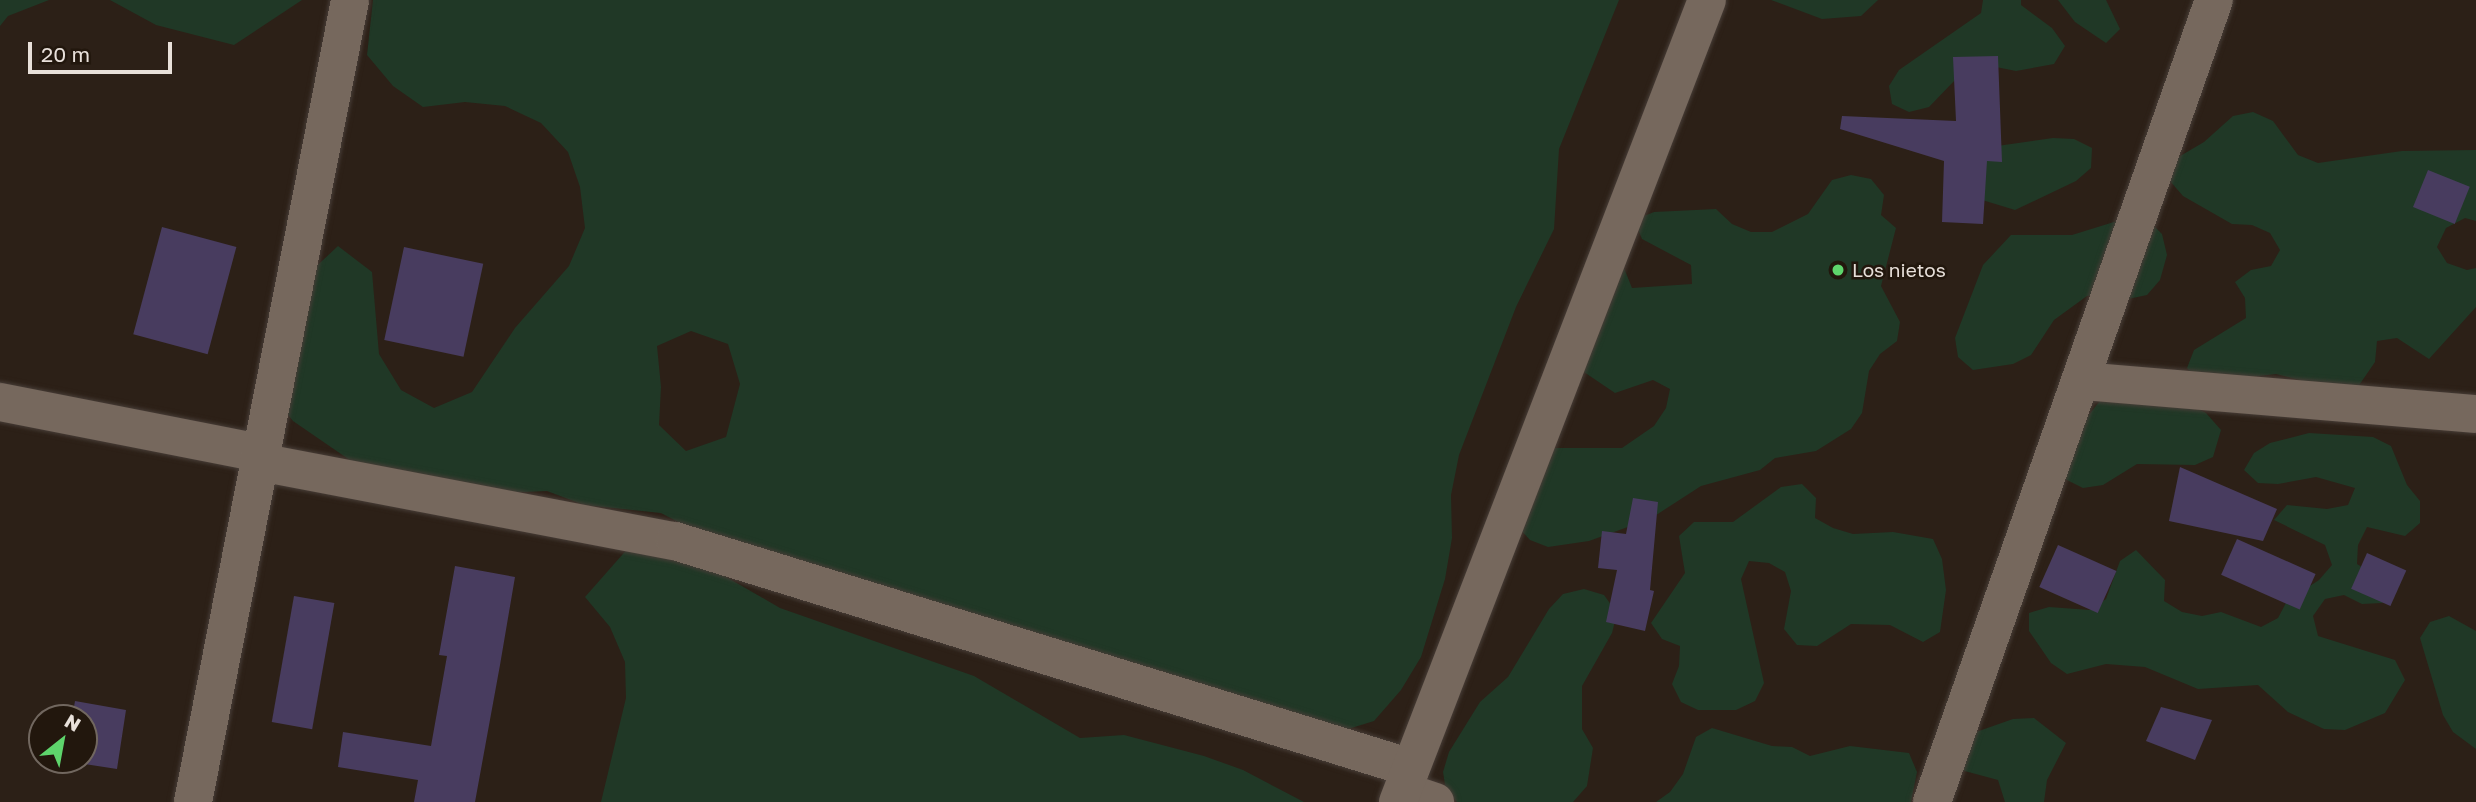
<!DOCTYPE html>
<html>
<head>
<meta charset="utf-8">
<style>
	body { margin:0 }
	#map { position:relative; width:2476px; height:802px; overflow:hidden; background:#2c2017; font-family:"Golos Text",sans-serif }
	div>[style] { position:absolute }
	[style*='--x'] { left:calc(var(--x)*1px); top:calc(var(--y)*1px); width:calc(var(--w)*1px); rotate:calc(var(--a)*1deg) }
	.green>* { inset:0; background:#203826 }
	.building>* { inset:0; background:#483c5f; transform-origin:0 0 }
	.roads { filter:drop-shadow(0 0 2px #473d37) drop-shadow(0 0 2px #473d37) }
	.minor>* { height:38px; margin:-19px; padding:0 19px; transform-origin:19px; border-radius:19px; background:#76685d }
	.dots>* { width:19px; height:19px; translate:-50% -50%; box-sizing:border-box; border:4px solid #22170d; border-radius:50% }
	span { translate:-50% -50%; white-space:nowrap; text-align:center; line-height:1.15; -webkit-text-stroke:5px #22170d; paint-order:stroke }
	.poi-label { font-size:19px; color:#e8e0da }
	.left { translate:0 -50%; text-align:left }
	.north { position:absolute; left:28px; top:704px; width:70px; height:70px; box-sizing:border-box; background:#22170d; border:2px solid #71675f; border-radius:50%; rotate:31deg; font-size:19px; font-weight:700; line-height:28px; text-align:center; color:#e8e0da }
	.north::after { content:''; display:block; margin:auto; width:24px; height:32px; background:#5ed56c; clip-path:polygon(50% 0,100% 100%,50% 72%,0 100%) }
	.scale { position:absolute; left:28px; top:42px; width:144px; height:32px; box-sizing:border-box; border:4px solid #e8e0da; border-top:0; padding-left:9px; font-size:21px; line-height:24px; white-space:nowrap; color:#e8e0da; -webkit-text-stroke:5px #22170d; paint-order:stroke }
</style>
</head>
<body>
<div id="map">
	<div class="green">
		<i style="clip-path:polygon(0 0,49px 0,8px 16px,0 26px)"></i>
		<i style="clip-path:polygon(110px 0,302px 0,234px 45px,156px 25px)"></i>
		<i style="clip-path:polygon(evenodd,373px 0,1619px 0,1559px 149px,1554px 229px,1516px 307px,1459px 455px,1451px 495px,1452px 538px,1445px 579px,1421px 657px,1401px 690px,1374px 721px,1332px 734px,697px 532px,661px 513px,584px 505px,547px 491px,505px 493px,357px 465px,293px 421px,267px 388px,307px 275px,338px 246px,372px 272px,379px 354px,401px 390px,434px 408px,472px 392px,515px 328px,569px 266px,585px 228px,580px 187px,568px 152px,541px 123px,505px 106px,465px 102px,423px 107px,393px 86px,367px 55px,373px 0,691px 331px,728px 344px,740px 384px,726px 437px,686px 451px,659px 425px,661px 387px,657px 346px,691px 331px)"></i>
		<i style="clip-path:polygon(1771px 0,1878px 0,1861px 16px,1822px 19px)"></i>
		<i style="clip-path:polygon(1983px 0,2021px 0,2021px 5px,2052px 28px,2065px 46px,2054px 64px,2016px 71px,1996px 67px,1957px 78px,1929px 107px,1909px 112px,1892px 104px,1889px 86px,1899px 70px,1981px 13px)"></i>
		<i style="clip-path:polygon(2058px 0,2106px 0,2120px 29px,2106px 43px,2075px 22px)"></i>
		<i style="clip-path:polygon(2253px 112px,2273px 121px,2298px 155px,2318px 163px,2402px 151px,2476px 150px,2476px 221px,2465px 218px,2446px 228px,2437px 247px,2447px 263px,2467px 270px,2476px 268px,2476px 307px,2429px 359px,2397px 338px,2377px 341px,2375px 362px,2353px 394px,2276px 374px,2199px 383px,2187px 368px,2194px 350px,2246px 318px,2245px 298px,2235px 282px,2251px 270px,2271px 266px,2280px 250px,2270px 233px,2252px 225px,2232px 224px,2183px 196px,2170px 181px,2170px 162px,2204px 142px,2233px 116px)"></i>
		<i style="clip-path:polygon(2053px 138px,2074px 139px,2092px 148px,2091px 168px,2076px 181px,2015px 210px,1979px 199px,1972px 154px,1990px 147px)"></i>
		<i style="clip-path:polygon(1851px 175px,1871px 179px,1884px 195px,1881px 215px,1896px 228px,1881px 286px,1900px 322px,1897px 341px,1880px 354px,1869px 371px,1862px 413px,1851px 429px,1816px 451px,1775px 458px,1760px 470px,1701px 486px,1650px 519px,1589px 541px,1548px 547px,1530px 540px,1518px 527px,1541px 448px,1622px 448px,1654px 426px,1666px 408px,1670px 389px,1653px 380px,1615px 393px,1581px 370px,1624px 268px,1632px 288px,1692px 284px,1691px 265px,1642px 239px,1634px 220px,1654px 212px,1716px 209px,1732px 224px,1751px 232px,1772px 232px,1808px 214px,1832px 180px)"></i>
		<i style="clip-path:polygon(2130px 217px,2148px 220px,2162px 234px,2167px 255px,2160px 280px,2147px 295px,2128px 299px,2108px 294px,2087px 296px,2054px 320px,2031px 355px,2013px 364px,1973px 370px,1958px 357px,1955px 338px,1983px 265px,2011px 235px,2072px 235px)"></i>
		<i style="clip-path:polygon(2112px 386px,2188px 403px,2206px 413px,2221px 430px,2213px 457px,2195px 465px,2137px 464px,2103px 485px,2083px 488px,2065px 479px,2087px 417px)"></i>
		<i style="clip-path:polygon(2309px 433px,2373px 437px,2391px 446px,2407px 485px,2420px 501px,2420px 523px,2405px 536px,2367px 527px,2358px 545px,2357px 564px,2394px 587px,2382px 603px,2362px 604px,2344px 595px,2325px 599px,2313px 616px,2318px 636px,2395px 660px,2405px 680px,2385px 713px,2345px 730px,2324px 729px,2288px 712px,2258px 685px,2198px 689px,2145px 667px,2106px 664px,2067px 674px,2051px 663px,2029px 631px,2029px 613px,2049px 607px,2090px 610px,2106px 599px,2120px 561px,2136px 550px,2165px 580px,2164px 601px,2182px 612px,2202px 616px,2221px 612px,2261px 627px,2278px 618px,2287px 601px,2319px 580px,2332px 565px,2325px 545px,2274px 520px,2287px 505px,2327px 509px,2348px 505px,2355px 488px,2316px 477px,2278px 484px,2258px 483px,2244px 470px,2254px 453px,2270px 443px)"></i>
		<i style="clip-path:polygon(1802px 484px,1816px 498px,1815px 518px,1833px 528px,1853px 534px,1893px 532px,1933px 539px,1942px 559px,1946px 590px,1940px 632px,1923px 642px,1890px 625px,1851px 624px,1817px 646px,1797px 645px,1784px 629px,1791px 591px,1785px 572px,1769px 563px,1749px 561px,1741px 579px,1764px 683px,1755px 701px,1736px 710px,1698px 710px,1681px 702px,1672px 684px,1679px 666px,1680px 646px,1662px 639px,1651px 623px,1685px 573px,1679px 536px,1694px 522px,1733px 522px,1781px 487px)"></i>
		<i style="clip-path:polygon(637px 538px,676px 548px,780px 608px,974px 676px,1080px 738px,1124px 735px,1204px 756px,1243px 770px,1304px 802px,601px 802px,626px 698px,625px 662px,610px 627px,585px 597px)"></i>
		<i style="clip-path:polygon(1584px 589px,1604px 595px,1617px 613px,1612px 633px,1582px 686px,1582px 729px,1593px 748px,1587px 786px,1573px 802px,1457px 802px,1446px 791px,1443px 772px,1449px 752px,1480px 702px,1508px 677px,1549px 609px,1563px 594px)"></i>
		<i style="clip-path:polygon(2449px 616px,2476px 631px,2476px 749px,2453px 732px,2443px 715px,2420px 638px,2430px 622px)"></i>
		<i style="clip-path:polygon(2034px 718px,2066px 743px,2047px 780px,2044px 802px,2005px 802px,1998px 780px,1961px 770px,1976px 732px,2013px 719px)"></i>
		<i style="clip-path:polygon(1712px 728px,1772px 746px,1792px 747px,1810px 756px,1850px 746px,1909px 753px,1917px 772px,1911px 802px,1656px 802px,1670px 792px,1683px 774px,1696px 737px)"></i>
	</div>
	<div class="building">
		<i style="clip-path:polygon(1998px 56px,2002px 162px,1987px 161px,1983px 224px,1942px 222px,1944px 161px,1840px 129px,1842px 116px,1956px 121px,1953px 57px)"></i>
		<i style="left:2428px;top:170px;width:45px;height:40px;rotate:22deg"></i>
		<i style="left:162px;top:227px;width:77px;height:111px;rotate:15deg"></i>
		<i style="left:404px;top:247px;width:81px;height:95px;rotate:12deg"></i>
		<i style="clip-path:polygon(2180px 467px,2277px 509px,2263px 541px,2169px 521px)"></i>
		<i style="clip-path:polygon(1633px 498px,1658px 502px,1650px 590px,1654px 591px,1645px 631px,1606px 622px,1617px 570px,1598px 568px,1602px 531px,1626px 534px)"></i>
		<i style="left:2237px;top:539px;width:86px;height:39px;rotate:24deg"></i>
		<i style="left:2058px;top:545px;width:64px;height:46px;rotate:24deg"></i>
		<i style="left:2367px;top:553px;width:43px;height:39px;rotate:24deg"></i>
		<i style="clip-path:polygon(455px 566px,515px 577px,500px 665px,475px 802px,414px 802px,418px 780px,338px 767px,343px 732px,431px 746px,447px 656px,439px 655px)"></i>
		<i style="left:294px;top:596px;width:41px;height:128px;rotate:10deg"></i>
		<i style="clip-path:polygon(75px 701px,126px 710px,117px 769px,65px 761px,84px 760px,84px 718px,72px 718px)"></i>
		<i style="clip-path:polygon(2161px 707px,2212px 720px,2195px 760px,2146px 741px)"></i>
	</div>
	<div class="roads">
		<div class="minor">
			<i style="--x:2082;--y:381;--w:395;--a:4.8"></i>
			<i style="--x:0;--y:402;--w:266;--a:11.1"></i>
			<i style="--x:259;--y:462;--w:423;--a:10.8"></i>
			<i style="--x:675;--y:541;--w:770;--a:17.14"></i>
			<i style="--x:1403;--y:791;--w:34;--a:19"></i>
			<i style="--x:193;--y:802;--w:817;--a:-78.92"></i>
			<i style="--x:1398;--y:802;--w:859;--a:-68.93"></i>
			<i style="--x:1932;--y:802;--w:850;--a:-70.63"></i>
		</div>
	</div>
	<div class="dots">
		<i style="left:1838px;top:270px;background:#5ed56c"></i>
	</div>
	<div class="poi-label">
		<span class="left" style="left:1852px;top:270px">Los nietos</span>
	</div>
	<div class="north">N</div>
	<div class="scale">20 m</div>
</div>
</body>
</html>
